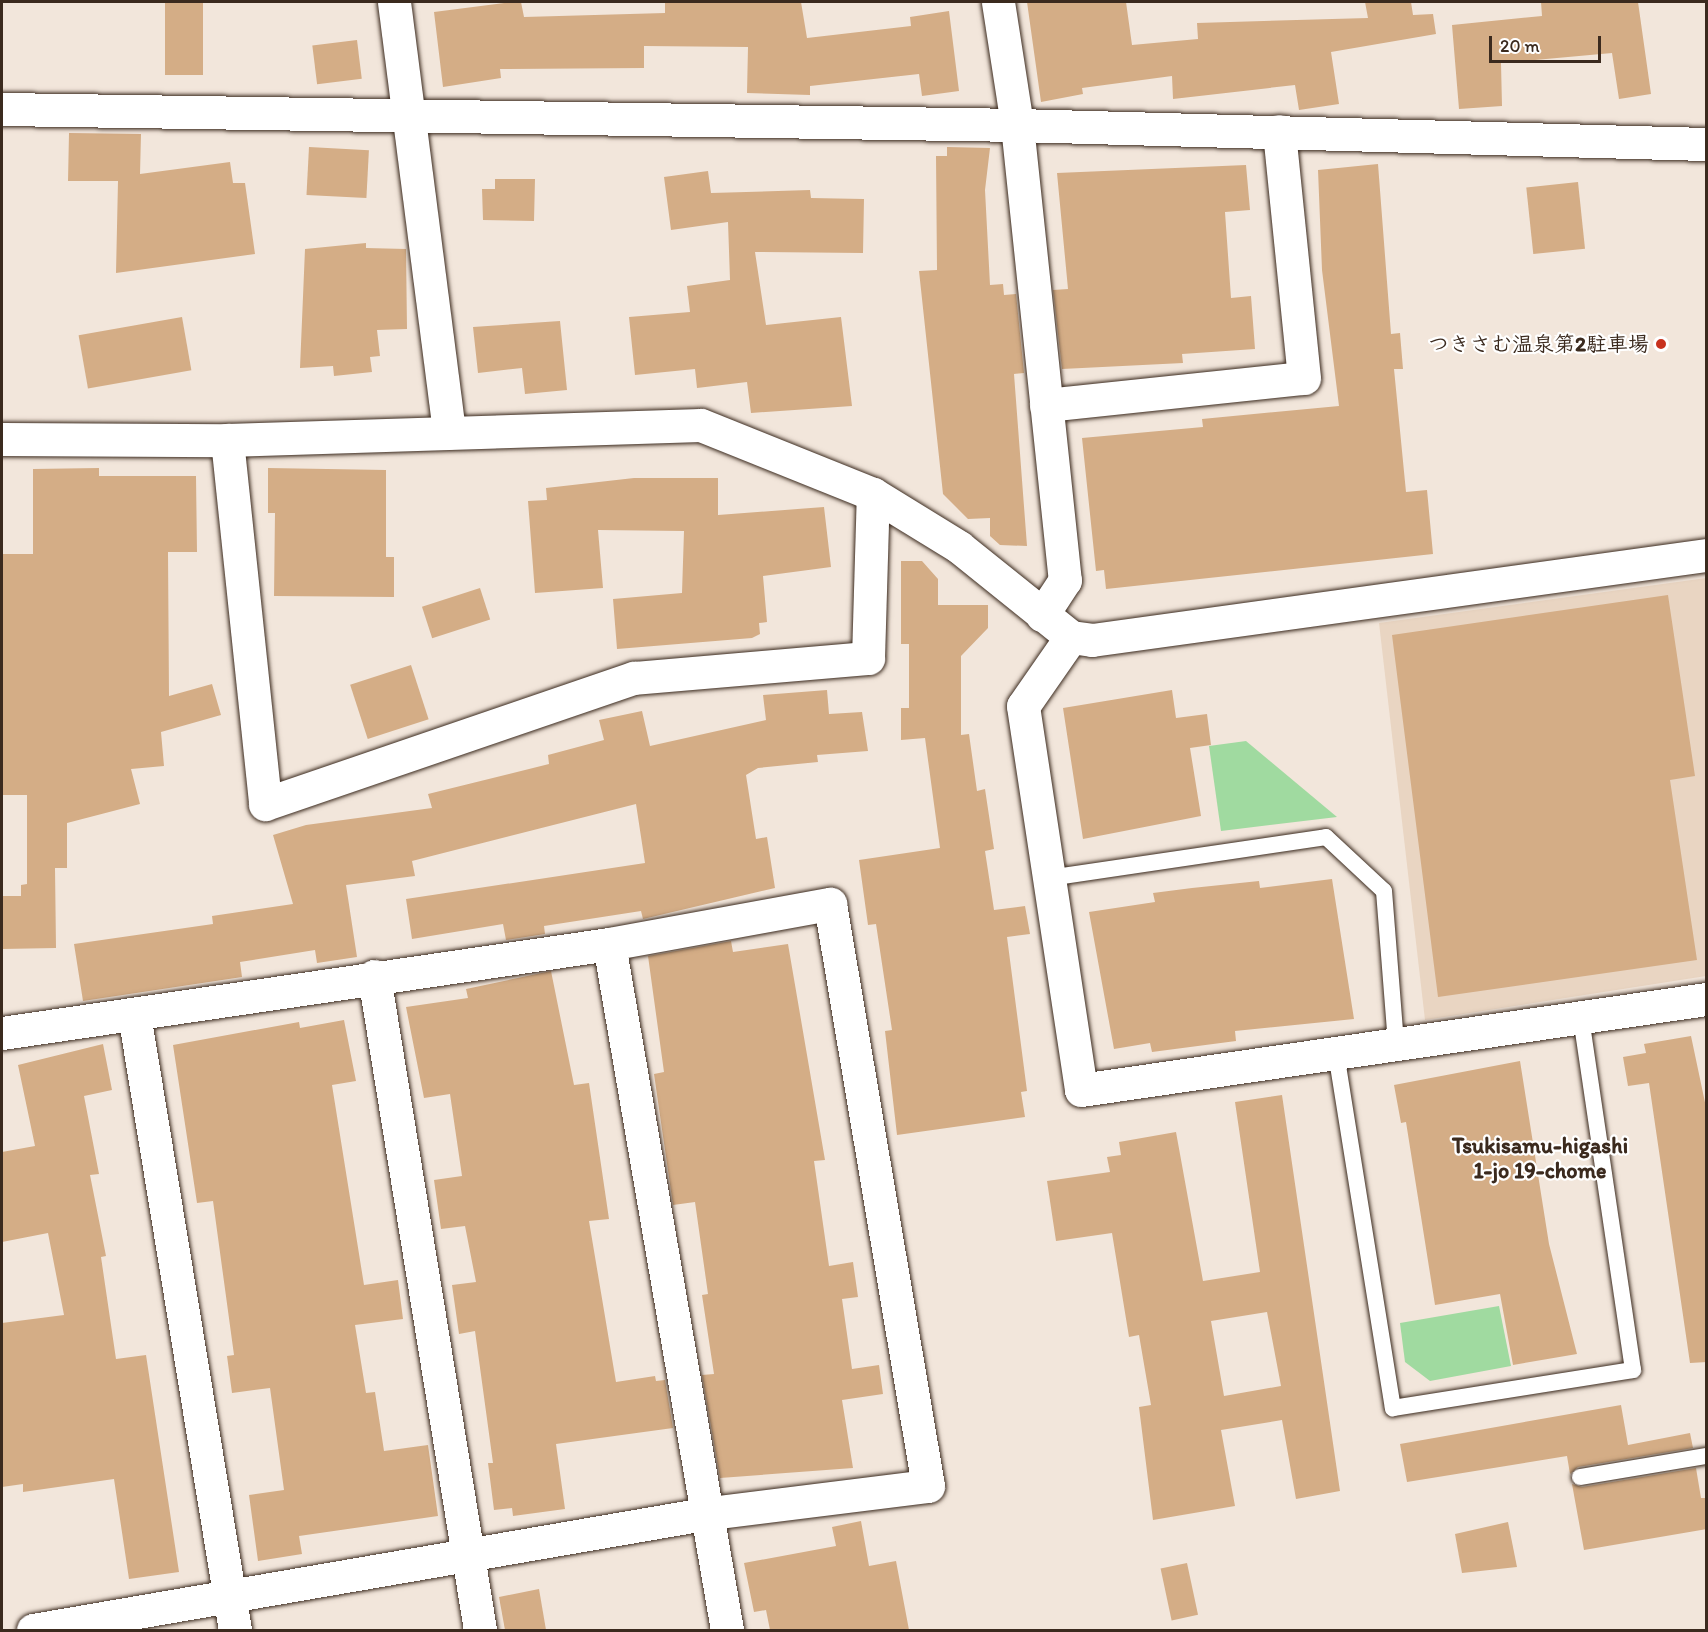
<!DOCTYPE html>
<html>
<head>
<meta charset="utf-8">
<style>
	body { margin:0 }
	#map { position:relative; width:1708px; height:1632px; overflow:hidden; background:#f2e6db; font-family:Itim,"Klee One",sans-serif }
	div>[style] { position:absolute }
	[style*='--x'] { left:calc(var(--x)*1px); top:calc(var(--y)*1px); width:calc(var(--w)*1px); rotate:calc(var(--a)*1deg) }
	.built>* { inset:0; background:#e9d5c2 }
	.green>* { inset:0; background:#a0daa0 }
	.building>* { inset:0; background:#d4ad86; transform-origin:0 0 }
	.roads { filter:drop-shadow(0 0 2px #3b2a1e) drop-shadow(0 0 2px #3b2a1e) }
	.lane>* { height:16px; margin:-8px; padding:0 8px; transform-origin:8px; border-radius:8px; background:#fff }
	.street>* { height:33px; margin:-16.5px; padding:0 16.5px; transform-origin:16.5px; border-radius:16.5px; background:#fff }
	.dots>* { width:16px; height:16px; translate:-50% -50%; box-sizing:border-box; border:3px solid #fff; border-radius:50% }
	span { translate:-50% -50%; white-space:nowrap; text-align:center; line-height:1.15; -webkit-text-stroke:4.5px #fff; paint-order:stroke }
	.poi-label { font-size:21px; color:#3b2a1e; font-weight:700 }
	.right { translate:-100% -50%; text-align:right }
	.neighbourhood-label { font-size:22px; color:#3b2a1e; font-weight:700 }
	.frame { position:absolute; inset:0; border:3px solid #3b2a1e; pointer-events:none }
	.scale { position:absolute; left:1489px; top:36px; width:112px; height:27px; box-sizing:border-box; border:3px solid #3b2a1e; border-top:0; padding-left:8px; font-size:18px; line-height:21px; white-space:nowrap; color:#3b2a1e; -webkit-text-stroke:4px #fff; paint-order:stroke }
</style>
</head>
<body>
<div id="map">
	<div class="built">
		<i style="clip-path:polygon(1706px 578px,1706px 976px,1425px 1020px,1379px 623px)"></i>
	</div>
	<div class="green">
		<i style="clip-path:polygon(1246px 741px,1337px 817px,1221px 831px,1209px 746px)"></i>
		<i style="clip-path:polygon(1499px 1306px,1511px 1366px,1430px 1381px,1405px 1362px,1400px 1323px)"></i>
	</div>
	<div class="building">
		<i style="left:165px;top:2px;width:38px;height:73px"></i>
		<i style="clip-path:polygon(512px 2px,521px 2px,524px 17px,665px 13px,665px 2px,801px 2px,807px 38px,911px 26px,910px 17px,949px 11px,959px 91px,922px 96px,919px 74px,810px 86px,810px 95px,747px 93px,748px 47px,644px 46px,644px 68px,500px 69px,501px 78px,443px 87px,434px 12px)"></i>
		<i style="clip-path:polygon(1027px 2px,1126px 2px,1132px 45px,1198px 39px,1197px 23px,1368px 18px,1365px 2px,1411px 2px,1413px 15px,1433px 14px,1436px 34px,1331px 52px,1339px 104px,1299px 110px,1295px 85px,1173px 99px,1172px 76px,1082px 88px,1083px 94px,1041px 102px)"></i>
		<i style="clip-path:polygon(1541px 2px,1638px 2px,1651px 94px,1619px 99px,1612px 53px,1501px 63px,1502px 106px,1459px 109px,1452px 25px,1542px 16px)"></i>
		<i style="left:357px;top:40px;width:39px;height:45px;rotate:83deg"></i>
		<i style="clip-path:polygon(69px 133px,141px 134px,140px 174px,230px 162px,233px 183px,245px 183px,255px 254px,116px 273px,118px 181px,68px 181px)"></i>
		<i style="left:309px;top:147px;width:60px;height:48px;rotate:3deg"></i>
		<i style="clip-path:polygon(947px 147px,990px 148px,985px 190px,990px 285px,1003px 284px,1004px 295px,1016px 294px,1024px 373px,1014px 374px,1027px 546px,1000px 545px,990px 536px,990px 518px,968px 519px,943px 494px,919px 271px,937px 270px,936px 156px,947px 156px)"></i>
		<i style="clip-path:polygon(1378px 164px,1391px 334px,1400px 333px,1403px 369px,1394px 369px,1406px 492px,1427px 490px,1433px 554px,1106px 589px,1104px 570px,1096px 571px,1082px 438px,1203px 427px,1202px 419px,1339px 406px,1322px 270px,1318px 170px)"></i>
		<i style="clip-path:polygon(1246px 165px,1250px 210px,1225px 212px,1231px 298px,1251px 296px,1255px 349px,1182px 354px,1183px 363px,1062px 369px,1053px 290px,1068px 289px,1057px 173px)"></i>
		<i style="clip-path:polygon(708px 171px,711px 193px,810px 190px,811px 198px,864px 199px,863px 253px,755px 252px,766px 325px,841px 317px,852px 406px,751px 413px,747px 382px,697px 388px,695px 369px,635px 375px,629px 317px,690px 312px,687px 286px,730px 280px,728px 222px,671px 230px,664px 177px)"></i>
		<i style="clip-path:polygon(495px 179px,535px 179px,534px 221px,483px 220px,482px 189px,495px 189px)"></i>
		<i style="left:1578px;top:182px;width:67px;height:52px;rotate:84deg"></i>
		<i style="clip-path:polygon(366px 243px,366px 248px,406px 249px,407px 329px,377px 330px,380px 356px,370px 357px,372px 372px,334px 376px,333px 366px,300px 368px,305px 249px)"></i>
		<i style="left:182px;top:317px;width:54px;height:105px;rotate:80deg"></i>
		<i style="clip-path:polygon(560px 321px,567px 390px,525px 394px,522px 368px,478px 373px,473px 327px)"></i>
		<i style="clip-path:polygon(99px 468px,99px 476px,196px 476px,197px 552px,168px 552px,169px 696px,212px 684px,221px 715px,161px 732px,164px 766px,131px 769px,140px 804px,67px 823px,67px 868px,55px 868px,56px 948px,2px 949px,2px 896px,21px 896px,21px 885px,27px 884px,27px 795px,2px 795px,2px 554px,33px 554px,33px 469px)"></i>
		<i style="clip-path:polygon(268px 468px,386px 470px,386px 557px,394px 557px,394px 597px,274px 596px,275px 513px,268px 513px)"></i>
		<i style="clip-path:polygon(634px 478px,718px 478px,718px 515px,824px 507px,831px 567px,763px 576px,767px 622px,759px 623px,760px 634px,752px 638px,617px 649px,613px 599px,682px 593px,684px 531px,598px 530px,603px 588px,535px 593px,528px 501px,547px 500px,546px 488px)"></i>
		<i style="clip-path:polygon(901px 561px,922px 561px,938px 579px,938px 605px,988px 605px,988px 628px,961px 656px,961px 735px,969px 734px,977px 791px,985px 789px,994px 849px,985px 851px,994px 910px,1025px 906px,1030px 934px,1007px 937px,1027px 1091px,1021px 1092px,1025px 1117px,897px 1135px,885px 1031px,892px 1030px,876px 924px,868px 925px,859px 860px,940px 848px,925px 738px,901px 740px,901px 708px,909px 708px,909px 644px,901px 644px)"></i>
		<i style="left:480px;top:588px;width:33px;height:61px;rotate:72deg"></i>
		<i style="clip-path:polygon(1668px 595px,1695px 776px,1670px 780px,1697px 960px,1438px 997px,1392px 635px)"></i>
		<i style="left:411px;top:665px;width:57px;height:64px;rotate:72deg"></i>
		<i style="clip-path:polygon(827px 690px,829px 714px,862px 712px,868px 751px,817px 755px,818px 762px,758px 768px,746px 775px,756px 839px,767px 837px,775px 888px,643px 919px,641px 911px,544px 926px,545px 934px,506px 940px,503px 924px,412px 939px,406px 899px,645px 863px,636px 804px,412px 861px,415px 876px,346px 885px,357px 957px,317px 963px,315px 950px,240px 962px,242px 977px,83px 1001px,74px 944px,213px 924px,212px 916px,293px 904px,273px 835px,306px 825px,432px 808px,428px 794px,549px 764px,548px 755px,604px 740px,599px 720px,642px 711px,650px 746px,766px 720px,763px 695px)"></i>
		<i style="clip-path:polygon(1172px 690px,1176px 718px,1207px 714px,1211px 745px,1190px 748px,1201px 816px,1083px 839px,1063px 708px)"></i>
		<i style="clip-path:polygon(1332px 879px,1354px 1019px,1235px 1031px,1236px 1041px,1152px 1052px,1150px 1043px,1114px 1049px,1089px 912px,1155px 902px,1153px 893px,1192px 888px,1259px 881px,1260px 888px)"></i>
		<i style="clip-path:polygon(731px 941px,733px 952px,788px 944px,825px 1160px,814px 1161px,829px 1266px,853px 1262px,858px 1297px,842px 1299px,852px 1369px,879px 1365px,883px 1394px,842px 1400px,853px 1468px,720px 1478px,702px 1375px,714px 1374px,702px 1295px,708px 1294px,695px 1202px,673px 1205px,654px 1074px,664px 1072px,648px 956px)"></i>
		<i style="clip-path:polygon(551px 971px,574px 1085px,589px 1083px,609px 1219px,589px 1221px,616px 1382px,655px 1376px,656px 1381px,665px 1380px,673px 1428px,556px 1444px,565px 1509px,513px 1516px,512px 1508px,494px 1510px,488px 1463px,493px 1463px,475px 1331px,459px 1334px,452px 1285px,476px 1282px,465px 1226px,441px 1229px,434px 1180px,462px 1176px,450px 1094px,424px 1098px,406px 1007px,468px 998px,466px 989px)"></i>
		<i style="clip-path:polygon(344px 1020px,356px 1081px,332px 1085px,364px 1285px,398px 1280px,403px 1319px,355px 1325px,366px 1393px,375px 1392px,384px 1451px,428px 1445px,438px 1516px,299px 1536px,302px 1554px,258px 1561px,249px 1495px,284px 1490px,270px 1388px,232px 1393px,227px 1356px,234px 1355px,213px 1201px,197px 1203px,173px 1045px,299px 1022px,300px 1028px)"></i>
		<i style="clip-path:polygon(1691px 1036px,1707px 1112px,1707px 1362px,1690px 1363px,1649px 1083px,1628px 1086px,1623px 1057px,1646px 1053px,1644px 1044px)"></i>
		<i style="clip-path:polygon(103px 1044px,112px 1090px,84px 1096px,99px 1174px,90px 1175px,106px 1256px,101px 1257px,116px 1359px,146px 1355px,179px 1572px,129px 1579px,114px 1479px,23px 1492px,23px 1484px,2px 1487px,2px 1323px,64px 1315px,48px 1233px,2px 1242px,2px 1152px,35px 1146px,18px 1065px)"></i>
		<i style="clip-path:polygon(1520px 1061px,1549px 1244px,1577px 1354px,1513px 1365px,1500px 1294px,1435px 1305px,1406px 1122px,1401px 1123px,1394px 1085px)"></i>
		<i style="clip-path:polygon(evenodd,1282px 1095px,1340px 1491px,1296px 1499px,1282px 1420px,1221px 1430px,1235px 1506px,1153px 1520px,1139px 1407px,1151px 1405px,1139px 1335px,1129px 1337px,1112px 1233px,1056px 1241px,1047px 1181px,1110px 1172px,1107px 1157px,1121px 1155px,1119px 1142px,1176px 1132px,1203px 1281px,1260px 1272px,1235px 1102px,1282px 1095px,1267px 1312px,1281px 1386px,1224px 1396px,1211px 1321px,1267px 1312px)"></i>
		<i style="clip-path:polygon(1621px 1405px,1628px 1445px,1690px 1433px,1693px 1448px,1578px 1467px,1570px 1474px,1567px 1456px,1407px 1482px,1400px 1444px)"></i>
		<i style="clip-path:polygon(1696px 1468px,1701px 1498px,1707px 1498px,1707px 1529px,1584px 1550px,1572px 1484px,1582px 1487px)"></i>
		<i style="clip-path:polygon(861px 1521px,869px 1566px,896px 1561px,909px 1630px,770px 1630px,766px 1610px,754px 1612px,744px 1563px,836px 1546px,832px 1527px)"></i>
		<i style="clip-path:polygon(1508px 1522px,1517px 1567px,1462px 1573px,1455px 1534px)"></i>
		<i style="left:1187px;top:1563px;width:53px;height:27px;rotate:78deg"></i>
		<i style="clip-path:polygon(539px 1589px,546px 1630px,505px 1630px,499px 1597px)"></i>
	</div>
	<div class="roads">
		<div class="lane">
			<i style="--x:1049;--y:878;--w:280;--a:-8.4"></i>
			<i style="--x:1326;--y:837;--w:79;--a:43"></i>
			<i style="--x:1384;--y:891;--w:153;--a:85.5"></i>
			<i style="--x:1336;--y:1053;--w:360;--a:80.9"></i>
			<i style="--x:1393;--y:1408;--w:243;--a:-9"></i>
			<i style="--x:1633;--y:1370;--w:357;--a:-98.4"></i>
			<i style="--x:1580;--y:1477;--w:128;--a:-9.5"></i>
		</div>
		<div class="street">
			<i style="--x:394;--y:2;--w:434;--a:82.7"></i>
			<i style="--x:998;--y:2;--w:124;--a:81.2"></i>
			<i style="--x:1017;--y:125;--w:458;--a:84"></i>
			<i style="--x:1065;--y:580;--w:42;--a:123.3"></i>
			<i style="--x:2;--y:109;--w:1015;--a:0.9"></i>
			<i style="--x:1017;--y:125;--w:689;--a:1.58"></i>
			<i style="--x:1046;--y:405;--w:259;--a:-6"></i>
			<i style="--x:1304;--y:378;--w:248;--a:-95.8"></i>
			<i style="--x:2;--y:439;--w:225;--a:0.3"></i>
			<i style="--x:227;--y:440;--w:474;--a:-1.8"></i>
			<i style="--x:701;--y:425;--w:185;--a:21.9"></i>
			<i style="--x:873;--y:494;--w:101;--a:31.6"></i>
			<i style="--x:959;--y:547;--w:144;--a:38.8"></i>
			<i style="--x:1071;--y:637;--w:21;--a:8"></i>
			<i style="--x:1092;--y:640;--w:620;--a:-7.88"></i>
			<i style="--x:227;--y:440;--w:366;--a:84"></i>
			<i style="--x:265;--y:804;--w:390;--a:-18.9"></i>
			<i style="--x:634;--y:678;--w:235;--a:-4.9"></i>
			<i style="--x:868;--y:658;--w:164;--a:-88.3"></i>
			<i style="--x:1071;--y:637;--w:84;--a:124.8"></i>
			<i style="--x:1023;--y:706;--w:388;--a:81.4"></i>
			<i style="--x:1081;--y:1090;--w:632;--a:-8.28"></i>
			<i style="--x:609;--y:944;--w:696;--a:80.24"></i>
			<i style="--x:374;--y:976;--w:663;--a:80.79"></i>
			<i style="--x:134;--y:1014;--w:624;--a:80.69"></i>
			<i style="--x:2;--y:1033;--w:613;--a:-8.34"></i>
			<i style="--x:609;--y:944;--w:225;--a:-10.3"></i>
			<i style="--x:830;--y:904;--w:590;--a:80.44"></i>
			<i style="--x:928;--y:1486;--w:226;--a:172.9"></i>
			<i style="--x:704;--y:1514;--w:681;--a:170.19"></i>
		</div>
	</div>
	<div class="dots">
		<i style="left:1661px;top:344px;background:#c8321e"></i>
	</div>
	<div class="poi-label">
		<span class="right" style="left:1649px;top:344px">つきさむ温泉第2駐車場</span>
	</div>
	<div class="neighbourhood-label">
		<span style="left:1540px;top:1158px">Tsukisamu-higashi<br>1-jo 19-chome</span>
	</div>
	<div class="frame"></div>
	<div class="scale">20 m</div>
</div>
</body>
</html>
